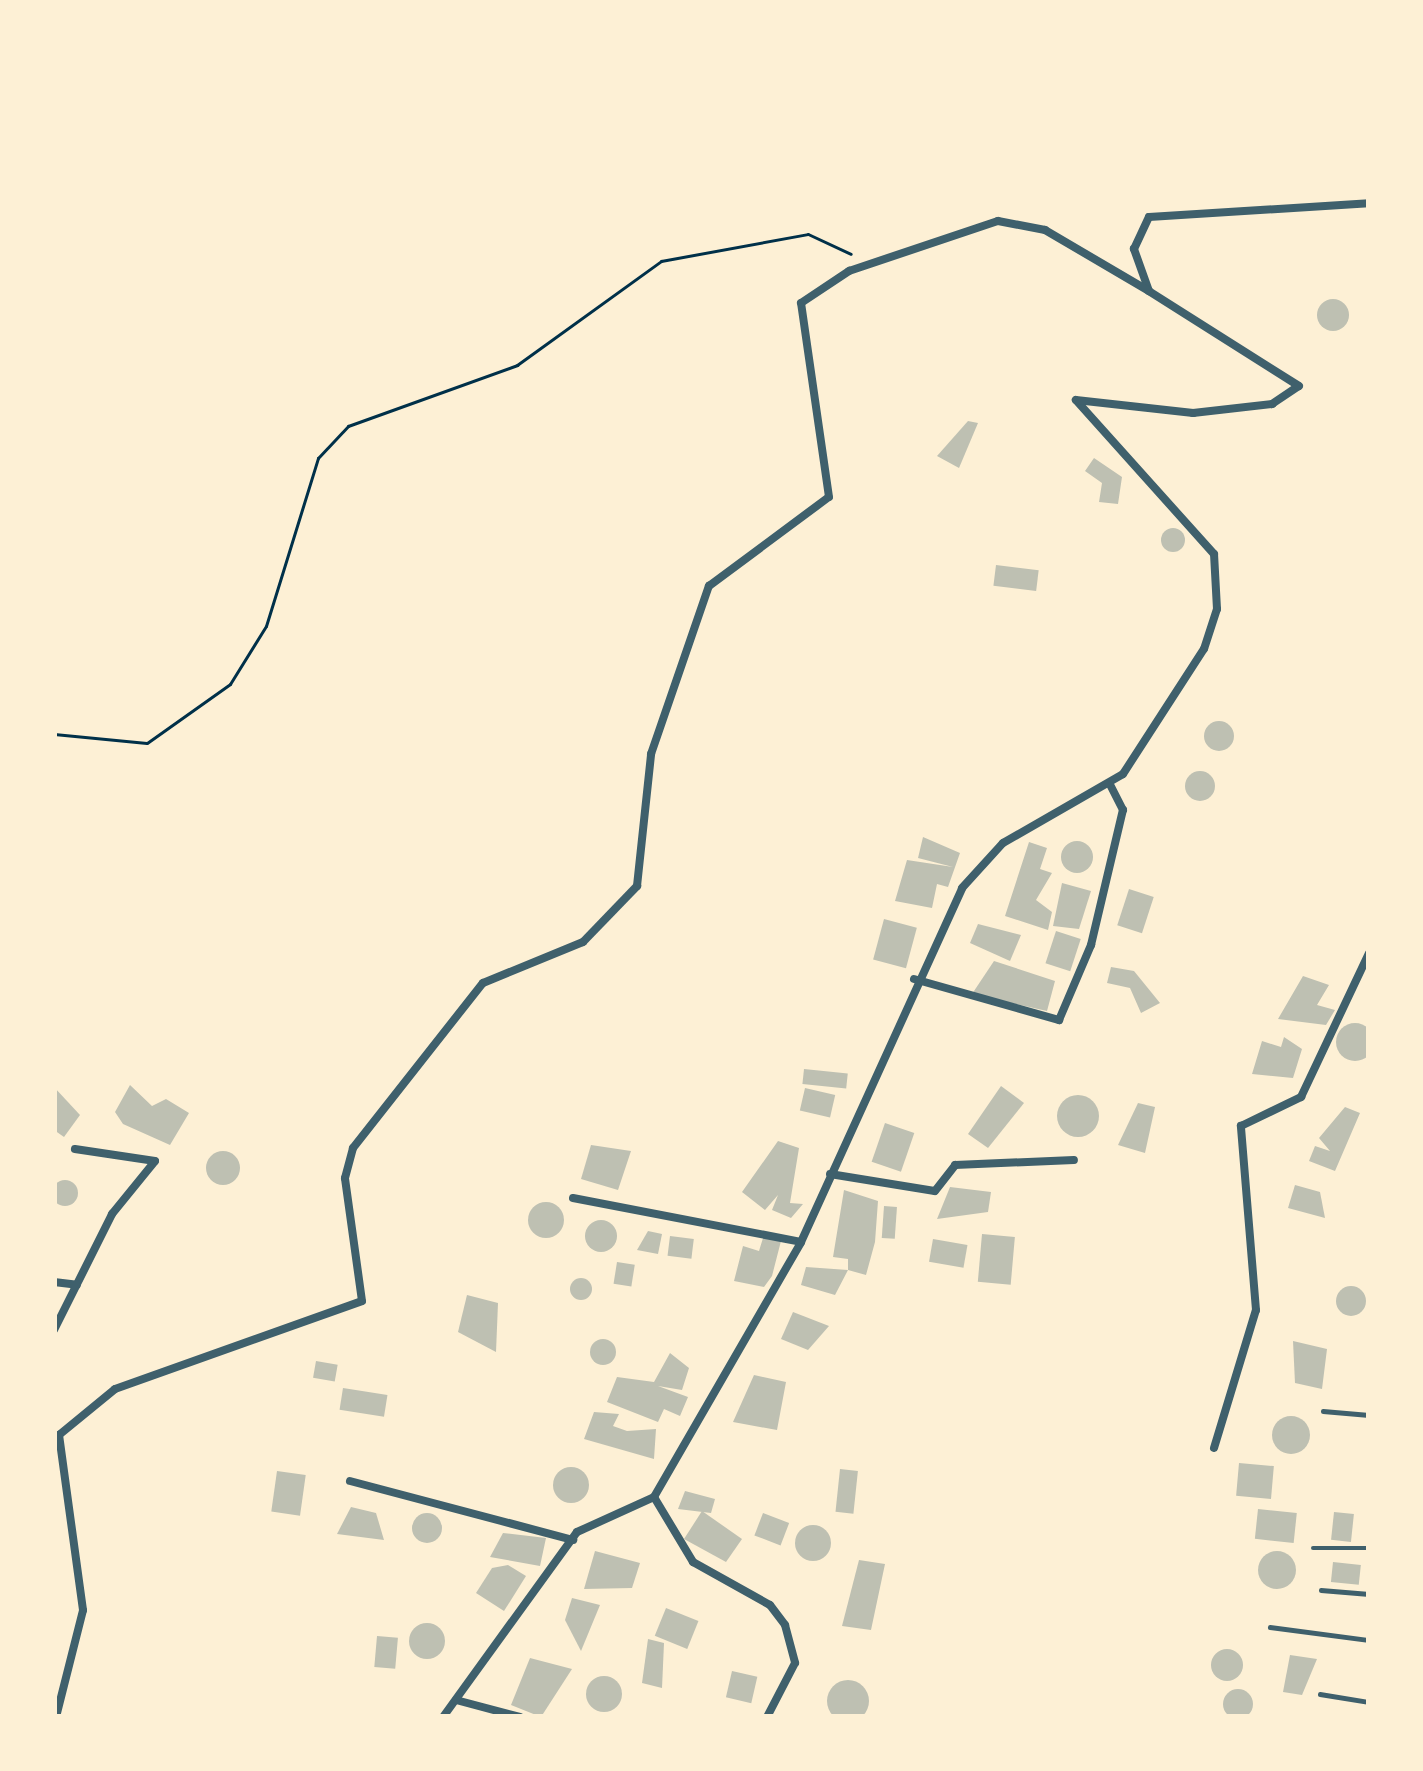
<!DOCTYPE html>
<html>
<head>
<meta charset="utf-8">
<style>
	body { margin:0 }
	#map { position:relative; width:1423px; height:1771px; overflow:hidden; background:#fdf0d5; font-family:Figtree,sans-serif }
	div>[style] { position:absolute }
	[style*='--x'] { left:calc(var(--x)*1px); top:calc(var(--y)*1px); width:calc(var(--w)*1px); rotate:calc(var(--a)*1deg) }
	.building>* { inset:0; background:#bec0b2; transform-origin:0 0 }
	.round { border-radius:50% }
	.path>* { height:3px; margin:-1.5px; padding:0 1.5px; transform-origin:1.5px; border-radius:1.5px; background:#003049 }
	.service>* { height:4.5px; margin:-2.25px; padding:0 2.25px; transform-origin:2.25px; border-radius:2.25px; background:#3f606c }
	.minor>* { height:8px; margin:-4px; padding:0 4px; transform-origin:4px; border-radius:4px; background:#3f606c }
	span { translate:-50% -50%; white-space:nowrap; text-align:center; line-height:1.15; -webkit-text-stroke:10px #fdf0d5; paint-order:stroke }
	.frame { position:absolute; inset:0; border:57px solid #fdf0d5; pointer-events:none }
</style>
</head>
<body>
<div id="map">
	<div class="building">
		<i class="round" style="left:1317px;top:299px;width:32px;height:32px"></i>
		<i style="clip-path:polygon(968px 421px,978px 423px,959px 468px,937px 456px)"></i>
		<i style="clip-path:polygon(1094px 458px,1122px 477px,1118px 504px,1099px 502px,1102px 483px,1085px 471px)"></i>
		<i class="round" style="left:1161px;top:528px;width:24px;height:24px"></i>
		<i style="left:996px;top:565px;width:43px;height:21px;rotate:7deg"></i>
		<i class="round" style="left:1204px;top:721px;width:30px;height:30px"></i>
		<i class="round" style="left:1185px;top:771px;width:30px;height:30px"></i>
		<i style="clip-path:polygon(923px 837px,960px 853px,948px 887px,937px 884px,932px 908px,895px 901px,907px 860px,953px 867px,918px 858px)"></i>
		<i class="round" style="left:1061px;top:841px;width:32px;height:32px"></i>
		<i style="clip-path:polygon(1029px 842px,1047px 848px,1040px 869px,1052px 873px,1036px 900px,1052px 912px,1048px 930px,1005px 916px)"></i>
		<i style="clip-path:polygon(1062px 883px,1091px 891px,1079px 929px,1053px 926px)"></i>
		<i style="left:1129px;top:889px;width:26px;height:38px;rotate:18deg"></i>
		<i style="left:884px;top:919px;width:34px;height:42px;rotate:15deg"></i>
		<i style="clip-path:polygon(978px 924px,1021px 935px,1010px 961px,970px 943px)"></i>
		<i style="left:1056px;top:931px;width:26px;height:34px;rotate:18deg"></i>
		<i style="clip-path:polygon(994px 961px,1055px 981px,1047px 1011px,972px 994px)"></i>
		<i style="clip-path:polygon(1111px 967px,1134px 971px,1160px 1003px,1141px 1013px,1130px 988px,1107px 983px)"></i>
		<i style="clip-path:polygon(1303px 976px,1329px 985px,1317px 1005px,1335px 1010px,1326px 1025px,1278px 1019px)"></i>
		<i class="round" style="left:1336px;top:1023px;width:38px;height:38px"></i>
		<i style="clip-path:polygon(1284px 1037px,1302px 1049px,1293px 1078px,1252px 1074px,1262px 1041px,1281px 1047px)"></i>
		<i style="left:804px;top:1069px;width:44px;height:15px;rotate:6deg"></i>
		<i style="clip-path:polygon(130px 1085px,152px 1106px,166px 1099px,189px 1113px,170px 1145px,123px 1124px,115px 1112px)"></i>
		<i style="clip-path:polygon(1001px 1086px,1024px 1103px,988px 1148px,968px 1134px)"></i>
		<i style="clip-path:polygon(54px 1087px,80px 1115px,64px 1137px,54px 1130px)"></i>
		<i style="left:805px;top:1088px;width:31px;height:23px;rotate:13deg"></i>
		<i class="round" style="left:1057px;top:1095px;width:42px;height:42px"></i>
		<i style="clip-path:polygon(1138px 1103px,1155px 1107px,1145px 1153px,1118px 1145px)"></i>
		<i style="clip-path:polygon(1345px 1107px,1360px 1113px,1335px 1171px,1309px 1161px,1315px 1146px,1330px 1151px,1319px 1138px)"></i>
		<i style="left:885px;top:1123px;width:31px;height:41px;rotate:19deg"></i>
		<i style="clip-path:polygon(778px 1141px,799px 1148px,790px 1203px,803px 1204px,791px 1218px,772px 1210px,778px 1195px,765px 1210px,742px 1192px)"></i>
		<i style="clip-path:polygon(591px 1145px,631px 1151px,618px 1190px,581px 1179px)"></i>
		<i class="round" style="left:206px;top:1151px;width:34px;height:34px"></i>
		<i class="round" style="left:52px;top:1180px;width:26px;height:26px"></i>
		<i style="clip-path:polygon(1295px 1185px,1320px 1192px,1325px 1218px,1288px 1208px)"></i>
		<i style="clip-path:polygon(950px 1187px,991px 1192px,988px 1212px,937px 1219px)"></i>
		<i style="clip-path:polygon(844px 1190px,878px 1201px,875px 1242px,866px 1275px,848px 1270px,835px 1295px,801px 1285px,806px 1267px,848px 1270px,848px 1259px,833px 1257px)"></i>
		<i class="round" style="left:528px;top:1202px;width:36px;height:36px"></i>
		<i style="left:884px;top:1206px;width:13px;height:32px;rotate:4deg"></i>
		<i class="round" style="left:585px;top:1220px;width:32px;height:32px"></i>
		<i style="clip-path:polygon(648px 1231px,662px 1234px,658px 1254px,637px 1250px)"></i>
		<i style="left:982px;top:1234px;width:33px;height:48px;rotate:5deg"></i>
		<i style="left:670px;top:1236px;width:24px;height:20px;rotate:7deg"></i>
		<i style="clip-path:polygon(763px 1238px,781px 1241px,772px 1276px,764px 1287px,734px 1281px,743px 1246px,759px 1251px)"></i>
		<i style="left:933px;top:1239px;width:35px;height:23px;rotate:10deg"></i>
		<i style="left:617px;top:1262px;width:18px;height:22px;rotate:9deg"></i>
		<i class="round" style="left:570px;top:1278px;width:22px;height:22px"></i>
		<i class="round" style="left:1336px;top:1286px;width:30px;height:30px"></i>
		<i style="clip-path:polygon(467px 1295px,498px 1303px,496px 1352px,458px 1332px)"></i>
		<i style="clip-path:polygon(793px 1312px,829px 1326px,808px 1350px,781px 1339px)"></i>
		<i class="round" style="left:590px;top:1339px;width:26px;height:26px"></i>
		<i style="clip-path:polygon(1293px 1341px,1327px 1349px,1322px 1389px,1295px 1383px)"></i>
		<i style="clip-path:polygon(670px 1353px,689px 1368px,682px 1390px,658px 1386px,688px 1397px,680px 1416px,664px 1409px,658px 1422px,607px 1402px,617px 1377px,654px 1382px)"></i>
		<i style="left:316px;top:1361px;width:22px;height:17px;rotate:10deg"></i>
		<i style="clip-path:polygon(754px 1375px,786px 1382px,777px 1430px,733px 1422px)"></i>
		<i style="left:343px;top:1388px;width:45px;height:22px;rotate:9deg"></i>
		<i style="clip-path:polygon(594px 1412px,619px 1414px,613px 1426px,627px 1431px,656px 1429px,654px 1459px,584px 1439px)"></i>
		<i class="round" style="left:1272px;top:1416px;width:38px;height:38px"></i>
		<i style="left:1239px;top:1463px;width:35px;height:33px;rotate:5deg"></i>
		<i class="round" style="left:553px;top:1467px;width:36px;height:36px"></i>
		<i style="left:840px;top:1469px;width:18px;height:43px;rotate:6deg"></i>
		<i style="left:277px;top:1471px;width:29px;height:41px;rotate:8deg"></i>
		<i style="clip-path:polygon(685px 1491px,715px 1499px,711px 1513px,678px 1509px)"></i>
		<i style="clip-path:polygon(351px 1507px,376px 1513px,384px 1540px,337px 1534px)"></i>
		<i style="left:1258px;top:1509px;width:39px;height:30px;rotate:6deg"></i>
		<i style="clip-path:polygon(702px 1511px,742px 1539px,726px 1562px,684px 1539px)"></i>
		<i style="left:1334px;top:1512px;width:20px;height:28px;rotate:6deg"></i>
		<i class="round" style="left:412px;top:1513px;width:30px;height:30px"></i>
		<i style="left:763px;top:1513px;width:28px;height:24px;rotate:21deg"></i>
		<i class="round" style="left:795px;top:1525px;width:36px;height:36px"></i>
		<i style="clip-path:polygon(503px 1533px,546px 1538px,540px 1566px,490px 1557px)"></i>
		<i class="round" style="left:1258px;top:1551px;width:38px;height:38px"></i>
		<i style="clip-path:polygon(595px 1551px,640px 1563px,632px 1588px,584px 1589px)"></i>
		<i style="clip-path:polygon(859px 1560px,885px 1564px,871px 1630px,842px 1626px)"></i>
		<i style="left:1333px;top:1562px;width:28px;height:20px;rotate:6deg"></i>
		<i style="clip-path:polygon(508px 1565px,526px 1576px,504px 1611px,476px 1593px,492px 1568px)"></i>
		<i style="clip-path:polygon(572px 1598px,600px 1605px,581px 1651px,565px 1620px)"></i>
		<i style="left:666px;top:1608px;width:35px;height:30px;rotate:22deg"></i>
		<i class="round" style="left:409px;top:1623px;width:36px;height:36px"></i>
		<i style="left:377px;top:1636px;width:21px;height:31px;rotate:5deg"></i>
		<i style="clip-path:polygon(648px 1639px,664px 1643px,662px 1688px,642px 1683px)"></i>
		<i class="round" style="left:1211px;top:1649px;width:32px;height:32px"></i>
		<i style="clip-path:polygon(1290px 1655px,1317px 1659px,1302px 1695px,1283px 1692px)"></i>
		<i style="clip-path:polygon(530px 1658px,572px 1669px,541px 1717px,511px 1705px)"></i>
		<i style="left:732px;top:1671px;width:26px;height:27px;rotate:13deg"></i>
		<i class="round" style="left:586px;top:1676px;width:36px;height:36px"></i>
		<i class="round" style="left:827px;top:1680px;width:42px;height:42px"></i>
		<i class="round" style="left:1223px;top:1689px;width:30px;height:30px"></i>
	</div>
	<div class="path">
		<i style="--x:54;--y:734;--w:93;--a:5.5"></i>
		<i style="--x:147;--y:743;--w:102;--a:-35.4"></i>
		<i style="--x:230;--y:684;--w:68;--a:-58.2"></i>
		<i style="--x:266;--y:626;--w:176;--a:-72.8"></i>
		<i style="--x:318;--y:458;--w:44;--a:-46.8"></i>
		<i style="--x:348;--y:426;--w:180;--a:-19.8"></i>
		<i style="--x:517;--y:365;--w:178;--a:-35.8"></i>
		<i style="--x:661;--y:261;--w:149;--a:-10.4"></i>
		<i style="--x:808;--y:234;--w:47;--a:24.9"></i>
	</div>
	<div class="service">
		<i style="--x:1323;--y:1411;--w:46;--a:5"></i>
		<i style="--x:1313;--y:1548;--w:56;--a:0"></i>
		<i style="--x:1321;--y:1590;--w:48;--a:4.8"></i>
		<i style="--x:1270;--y:1627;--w:100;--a:7.5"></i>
		<i style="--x:1320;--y:1694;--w:50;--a:9.3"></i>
	</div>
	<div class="minor">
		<i style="--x:914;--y:979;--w:151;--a:15.8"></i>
		<i style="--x:1059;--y:1020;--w:82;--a:-66.9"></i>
		<i style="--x:1091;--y:945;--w:139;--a:-76.7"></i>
		<i style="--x:1123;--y:810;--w:30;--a:-117"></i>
		<i style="--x:830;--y:1174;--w:106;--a:9.2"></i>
		<i style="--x:935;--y:1191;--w:33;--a:-52"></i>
		<i style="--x:955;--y:1165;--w:119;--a:-2.4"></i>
		<i style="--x:573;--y:1198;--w:232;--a:10.9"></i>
		<i style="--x:54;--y:1282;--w:23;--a:7"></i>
		<i style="--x:54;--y:1330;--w:130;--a:-63.4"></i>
		<i style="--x:112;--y:1214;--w:68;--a:-50.9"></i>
		<i style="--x:155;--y:1161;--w:81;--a:-171.5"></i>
		<i style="--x:1214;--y:1448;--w:144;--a:-73.1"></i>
		<i style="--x:1256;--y:1310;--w:185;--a:-94.7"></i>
		<i style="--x:1241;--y:1126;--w:67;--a:-25.8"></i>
		<i style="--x:1301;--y:1097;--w:159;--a:-64.7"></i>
		<i style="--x:350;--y:1481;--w:231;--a:14.8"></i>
		<i style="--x:654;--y:1497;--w:294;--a:-60"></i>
		<i style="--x:801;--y:1242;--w:389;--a:-65.5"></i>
		<i style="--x:962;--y:888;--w:61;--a:-47.7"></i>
		<i style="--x:1003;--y:843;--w:138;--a:-29.9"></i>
		<i style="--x:1123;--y:774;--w:149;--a:-57.1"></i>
		<i style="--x:1204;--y:649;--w:42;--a:-72"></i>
		<i style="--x:1217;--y:609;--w:55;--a:-93.1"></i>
		<i style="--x:1214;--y:554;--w:207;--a:-131.9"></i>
		<i style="--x:1076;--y:400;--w:118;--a:6.3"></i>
		<i style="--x:1193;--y:413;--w:80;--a:-6.5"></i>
		<i style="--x:1272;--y:404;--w:32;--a:-34"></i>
		<i style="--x:1299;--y:386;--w:178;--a:-147.7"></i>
		<i style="--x:1149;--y:291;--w:45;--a:-109.7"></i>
		<i style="--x:1134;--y:249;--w:35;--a:-65"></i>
		<i style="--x:1149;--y:217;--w:220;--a:-3.6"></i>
		<i style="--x:654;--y:1497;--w:76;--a:59"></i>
		<i style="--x:693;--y:1562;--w:88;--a:29.2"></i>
		<i style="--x:770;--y:1605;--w:25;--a:53"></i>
		<i style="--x:785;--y:1625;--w:39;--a:75"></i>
		<i style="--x:795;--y:1663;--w:61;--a:117.4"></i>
		<i style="--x:456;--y:1700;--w:66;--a:14.9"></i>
		<i style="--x:56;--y:1717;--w:110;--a:-75.8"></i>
		<i style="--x:83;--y:1610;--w:177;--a:-97.8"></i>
		<i style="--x:59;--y:1435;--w:72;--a:-39.4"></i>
		<i style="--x:115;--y:1389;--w:262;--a:-19.6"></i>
		<i style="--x:362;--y:1301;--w:124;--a:-97.9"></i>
		<i style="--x:345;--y:1178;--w:31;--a:-75"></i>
		<i style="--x:353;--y:1148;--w:210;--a:-51.8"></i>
		<i style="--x:483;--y:983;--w:108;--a:-22.3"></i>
		<i style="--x:583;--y:942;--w:78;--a:-46"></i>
		<i style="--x:637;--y:886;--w:133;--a:-83.9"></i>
		<i style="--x:651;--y:754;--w:178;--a:-71"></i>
		<i style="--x:709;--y:586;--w:149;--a:-36.6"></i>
		<i style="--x:829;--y:497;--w:196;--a:-98.2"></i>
		<i style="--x:801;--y:303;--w:58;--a:-33.7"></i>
		<i style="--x:849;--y:271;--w:157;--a:-18.6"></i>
		<i style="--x:998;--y:221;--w:48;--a:10.8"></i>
		<i style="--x:1045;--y:230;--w:121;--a:30.4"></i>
		<i style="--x:443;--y:1717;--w:228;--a:-54.1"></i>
		<i style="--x:577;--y:1532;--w:85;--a:-24.4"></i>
	</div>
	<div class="frame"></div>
</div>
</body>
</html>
